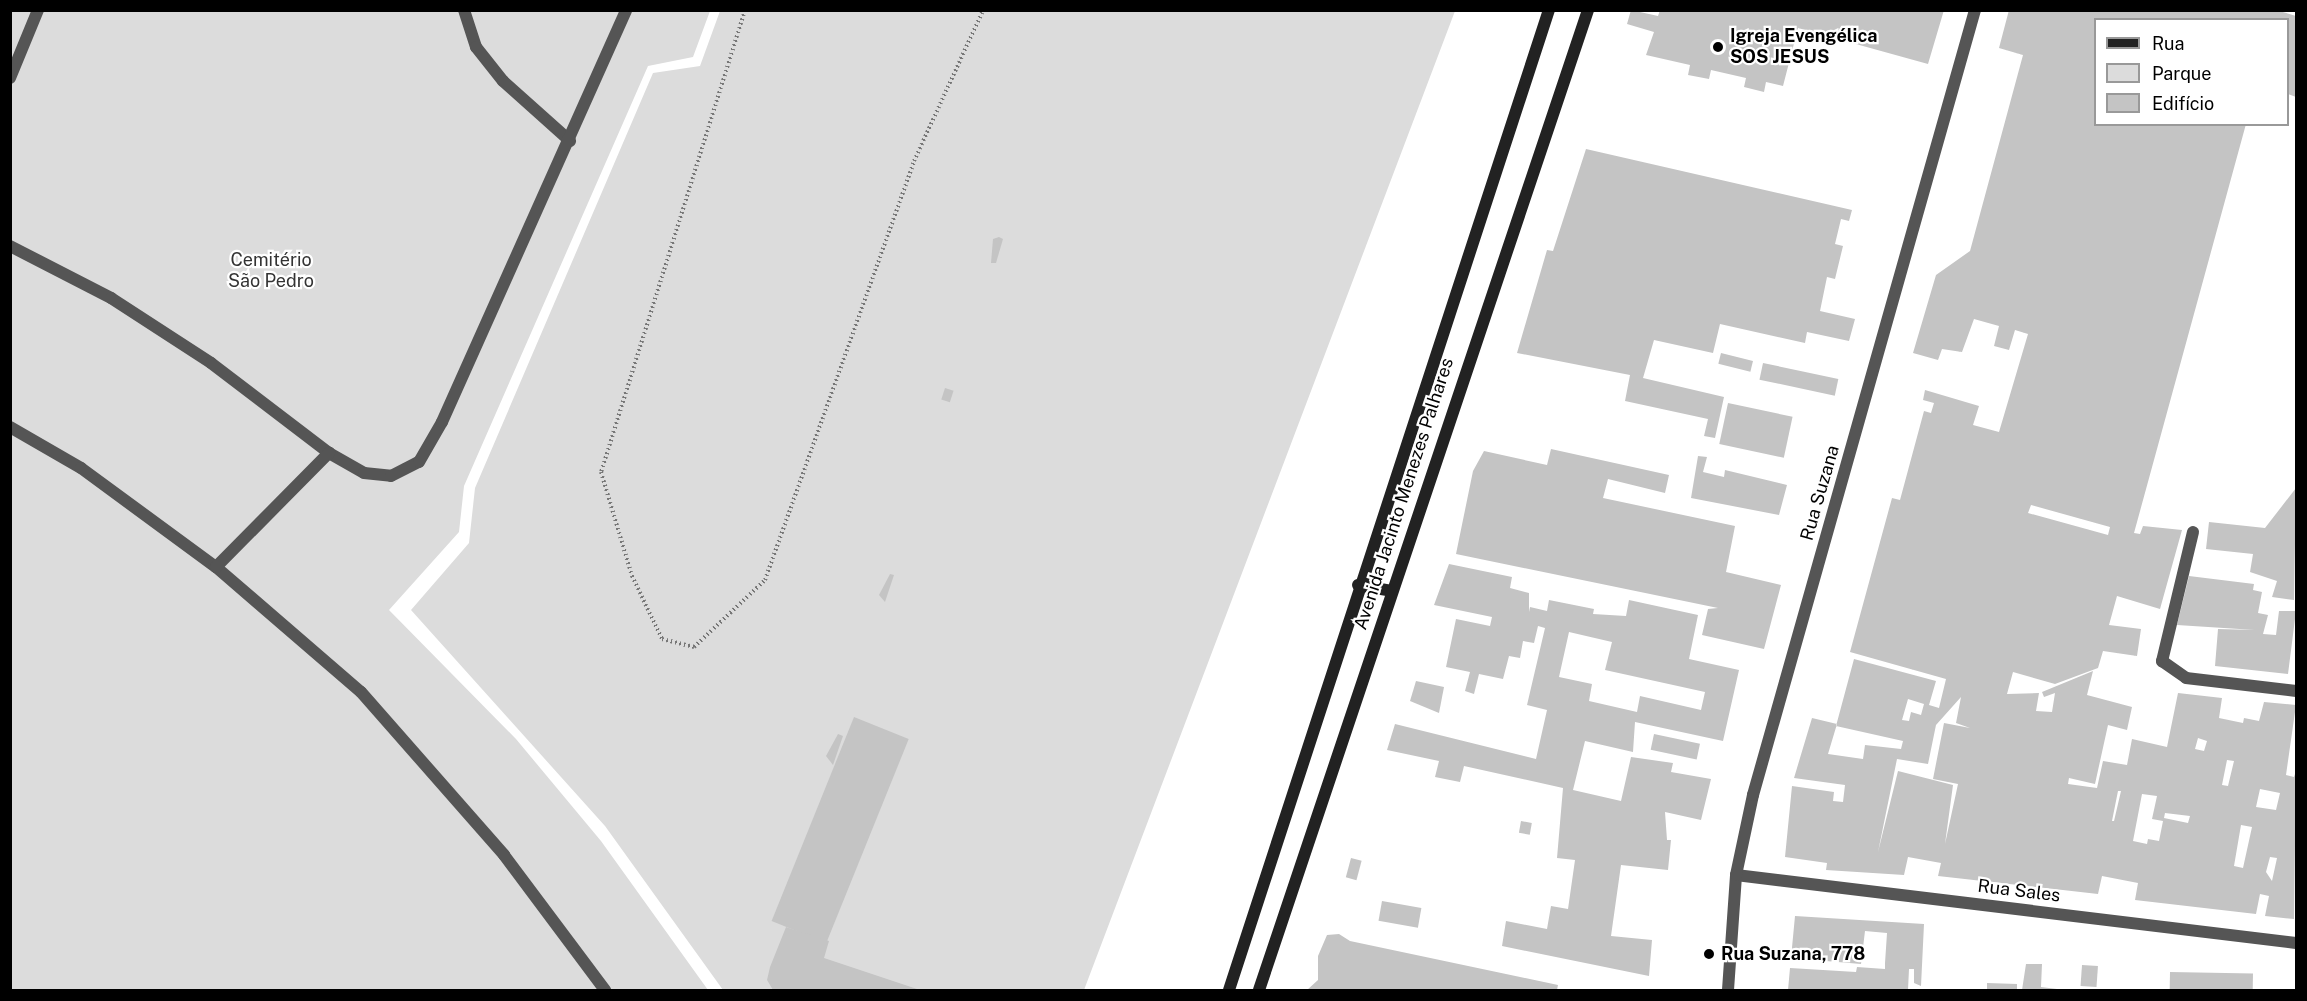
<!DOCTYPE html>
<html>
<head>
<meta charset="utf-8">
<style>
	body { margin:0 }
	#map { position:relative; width:2307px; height:1001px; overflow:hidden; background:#fff; font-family:"Public Sans",sans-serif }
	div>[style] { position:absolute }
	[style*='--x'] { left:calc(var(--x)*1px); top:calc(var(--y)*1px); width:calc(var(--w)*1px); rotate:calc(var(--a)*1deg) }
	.green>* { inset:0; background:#dcdcdc }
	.building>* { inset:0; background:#c4c4c4; transform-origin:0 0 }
	.path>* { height:4px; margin-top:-2px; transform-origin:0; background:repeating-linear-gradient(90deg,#777 0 1.5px,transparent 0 4.5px) }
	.service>* { height:12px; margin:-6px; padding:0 6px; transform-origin:6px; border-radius:6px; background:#555 }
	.minor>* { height:12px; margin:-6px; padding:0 6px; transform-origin:6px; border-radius:6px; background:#555 }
	.secondary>* { height:12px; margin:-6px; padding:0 6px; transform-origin:6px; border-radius:6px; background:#222 }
	.dots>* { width:16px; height:16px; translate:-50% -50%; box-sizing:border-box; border:3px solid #fff; border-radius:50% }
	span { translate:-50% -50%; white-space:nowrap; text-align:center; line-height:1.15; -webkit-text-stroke:4.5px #fff; paint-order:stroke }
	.poi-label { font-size:18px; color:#000; font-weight:700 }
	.left { translate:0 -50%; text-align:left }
	.park-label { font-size:18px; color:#333 }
	.street-label { font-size:18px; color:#000 }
	.frame { position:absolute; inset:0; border:12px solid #000; pointer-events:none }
	.legend { position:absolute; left:2094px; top:18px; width:195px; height:108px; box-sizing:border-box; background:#fff; border:2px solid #999; margin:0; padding:8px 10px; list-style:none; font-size:18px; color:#000 }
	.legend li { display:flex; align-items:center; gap:12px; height:30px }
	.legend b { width:30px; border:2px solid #999 }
</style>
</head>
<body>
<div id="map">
	<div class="green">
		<i style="clip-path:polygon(10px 11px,710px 11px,693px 57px,648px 66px,464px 486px,459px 532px,389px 610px,516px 739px,601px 841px,708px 990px,11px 990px)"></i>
		<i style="clip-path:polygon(720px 11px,1455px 11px,1084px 990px,723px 990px,605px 826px,411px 610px,469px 543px,475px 488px,653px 73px,700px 66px)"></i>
	</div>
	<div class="building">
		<i style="clip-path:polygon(1631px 10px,1658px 16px,1660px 10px,1944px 10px,1928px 64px,1798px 28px,1783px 86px,1766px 82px,1764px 92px,1744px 87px,1746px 78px,1711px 70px,1709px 79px,1688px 75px,1690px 65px,1646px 55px,1654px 32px,1627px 24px)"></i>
		<i style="clip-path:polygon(evenodd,2009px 10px,2276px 10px,2296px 16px,2296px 97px,2288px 94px,2288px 20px,2096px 20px,2096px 124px,2246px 124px,2134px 533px,2140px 534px,2143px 526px,2182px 530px,2160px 609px,2117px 596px,2109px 625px,2141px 629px,2137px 656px,2103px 651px,2098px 668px,2055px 684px,2013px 672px,2007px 694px,2039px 693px,2036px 711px,2052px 712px,2055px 693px,2044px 697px,2042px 692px,2093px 671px,2087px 695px,2132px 707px,2127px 730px,2108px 725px,2095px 784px,2069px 778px,2068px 784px,2097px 788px,2103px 761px,2127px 765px,2132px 739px,2167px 747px,2178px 693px,2222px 698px,2219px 718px,2243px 723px,2244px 718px,2259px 721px,2264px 702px,2296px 705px,2286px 775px,2294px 777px,2296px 771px,2294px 919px,2265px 916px,2269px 896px,2260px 894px,2256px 914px,2135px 900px,2138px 883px,2102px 876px,2098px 894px,1938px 876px,1941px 863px,1908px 857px,1904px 875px,1826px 870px,1827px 863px,1785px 857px,1792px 786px,1834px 792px,1833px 801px,1843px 802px,1845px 785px,1794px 778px,1812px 718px,1837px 724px,1828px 754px,1863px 759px,1865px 745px,1901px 749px,1903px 741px,1836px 726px,1854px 659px,1936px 681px,1929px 705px,1939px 708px,1946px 679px,1850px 652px,1892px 498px,1900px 500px,1924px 411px,1931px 413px,1934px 403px,1923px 400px,1925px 390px,1979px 406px,1973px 425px,1999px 432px,2028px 334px,2015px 330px,2009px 350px,1994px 346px,1999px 326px,1974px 319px,1962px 352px,1942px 349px,1938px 360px,1913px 353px,1936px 275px,1970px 251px,2023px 55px,1999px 48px,2009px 10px,2031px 505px,2110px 527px,2108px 535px,2028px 513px,2031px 505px,2009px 10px,1961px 697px,1956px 723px,1970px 728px,1944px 723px,1933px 779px,1958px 784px,1945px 844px,1953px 785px,1898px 771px,1878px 852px,1897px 759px,1928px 764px,1936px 725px,1961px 697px,2009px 10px,1908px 699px,1924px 704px,1921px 715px,1911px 712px,1909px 721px,1902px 720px,1908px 699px,2009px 10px,2198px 738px,2207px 741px,2204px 751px,2195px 749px,2198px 738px,2009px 10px,2227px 760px,2234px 761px,2228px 786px,2222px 785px,2227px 760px,2009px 10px,2260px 789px,2280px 793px,2276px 810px,2256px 807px,2260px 789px,2009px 10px,2118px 791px,2121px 791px,2114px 821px,2112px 821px,2118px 791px,2009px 10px,2142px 794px,2157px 796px,2152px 819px,2163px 821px,2159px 841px,2148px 839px,2147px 844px,2133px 841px,2142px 794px,2009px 10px,2165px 813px,2190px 816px,2188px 823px,2164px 818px,2165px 813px,2009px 10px,2241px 825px,2252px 827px,2243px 868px,2234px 866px,2241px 825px,2009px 10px,2270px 857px,2277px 858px,2272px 881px,2266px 872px,2270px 857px)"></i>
		<i style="clip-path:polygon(1586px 149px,1852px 210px,1849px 221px,1841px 219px,1835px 244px,1843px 246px,1835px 279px,1827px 277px,1820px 311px,1855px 319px,1849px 341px,1807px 332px,1805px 343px,1720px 324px,1713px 353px,1654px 340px,1643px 378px,1724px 397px,1715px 438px,1704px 436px,1708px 419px,1625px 401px,1630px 375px,1517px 353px,1547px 250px,1553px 251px)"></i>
		<i style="clip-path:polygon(999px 237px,1003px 239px,996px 263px,991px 263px,993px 239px)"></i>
		<i style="left:1721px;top:353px;width:33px;height:11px;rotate:14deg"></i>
		<i style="left:1763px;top:363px;width:77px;height:17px;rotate:12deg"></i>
		<i style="left:945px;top:388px;width:9px;height:12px;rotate:18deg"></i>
		<i style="left:1728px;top:403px;width:66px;height:42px;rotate:12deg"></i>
		<i style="clip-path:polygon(1551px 449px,1669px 475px,1665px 493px,1608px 479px,1603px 498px,1735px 526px,1726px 572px,1781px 585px,1764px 649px,1702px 635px,1708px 609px,1718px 608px,1456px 554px,1473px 471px,1484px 451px,1547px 465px)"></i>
		<i style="clip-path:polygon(1698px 456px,1707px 457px,1703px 472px,1724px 477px,1725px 470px,1787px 485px,1779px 515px,1691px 498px)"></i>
		<i style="clip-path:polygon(2296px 488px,2294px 600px,2272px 597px,2277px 581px,2250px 572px,2253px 554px,2206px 549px,2209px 522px,2265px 528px)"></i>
		<i style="clip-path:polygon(evenodd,1449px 564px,1512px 577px,1510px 588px,1529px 593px,1529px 612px,1530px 607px,1547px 611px,1549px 600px,1594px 609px,1593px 614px,1626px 616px,1629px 600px,1698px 615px,1689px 659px,1739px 670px,1723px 741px,1635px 722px,1633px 752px,1585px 741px,1573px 790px,1621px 801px,1631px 757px,1673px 763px,1671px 772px,1711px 779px,1701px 820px,1665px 812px,1667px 840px,1671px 840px,1668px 870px,1621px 865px,1611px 936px,1652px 940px,1649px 976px,1502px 946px,1506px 921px,1547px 929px,1551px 906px,1568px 909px,1575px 860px,1557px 858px,1563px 788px,1464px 766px,1460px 782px,1435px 777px,1439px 761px,1387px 750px,1395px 724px,1536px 759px,1547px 710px,1527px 705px,1545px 628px,1538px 626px,1534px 643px,1523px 641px,1520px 658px,1509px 656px,1503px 679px,1479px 674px,1474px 694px,1465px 691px,1470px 672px,1446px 667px,1456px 619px,1490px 626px,1492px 617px,1434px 605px,1449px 564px,1569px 632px,1612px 642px,1605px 670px,1705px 692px,1701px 710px,1640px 696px,1637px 712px,1589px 701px,1592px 684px,1559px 677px,1569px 632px)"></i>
		<i style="clip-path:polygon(890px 574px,894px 575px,885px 602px,879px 595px)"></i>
		<i style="clip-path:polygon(2189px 576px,2254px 584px,2253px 590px,2262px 592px,2258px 613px,2268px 615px,2263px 634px,2276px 635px,2279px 611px,2296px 611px,2288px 674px,2215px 666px,2218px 629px,2255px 630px,2177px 625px)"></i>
		<i style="clip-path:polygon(1416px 681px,1444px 687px,1439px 713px,1410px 701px)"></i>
		<i style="left:854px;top:717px;width:59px;height:220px;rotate:22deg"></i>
		<i style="clip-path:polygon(838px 734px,843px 736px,833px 765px,826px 756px)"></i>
		<i style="left:1654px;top:734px;width:47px;height:16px;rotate:12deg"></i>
		<i style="left:1521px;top:821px;width:11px;height:12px;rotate:10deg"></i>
		<i style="left:1351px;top:858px;width:11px;height:20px;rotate:15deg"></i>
		<i style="left:1382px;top:901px;width:40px;height:20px;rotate:10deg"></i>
		<i style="clip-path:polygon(1795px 916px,1924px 924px,1921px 986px,1914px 983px,1914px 969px,1909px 969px,1908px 990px,1788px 990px,1790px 968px,1856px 972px,1857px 967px,1885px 969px,1885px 963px,1887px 933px,1865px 931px,1861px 964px,1791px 958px)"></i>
		<i style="clip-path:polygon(786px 927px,829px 941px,824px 958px,920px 990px,773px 990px,767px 980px,770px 967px)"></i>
		<i style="clip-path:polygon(1339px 934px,1350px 941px,1558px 985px,1557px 990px,1307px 990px,1318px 980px,1318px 956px,1327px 935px)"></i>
		<i style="clip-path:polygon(2026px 964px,2042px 964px,2041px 987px,2065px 990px,2022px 990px)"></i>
		<i style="left:2082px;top:965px;width:16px;height:21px;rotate:4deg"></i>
		<i style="left:2170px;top:972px;width:83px;height:18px;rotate:1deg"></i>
		<i style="clip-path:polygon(1987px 983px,2017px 984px,2017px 990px,1987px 990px)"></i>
	</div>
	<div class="path">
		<i style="--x:745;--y:10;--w:484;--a:107.3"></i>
		<i style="--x:601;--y:472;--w:109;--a:73.4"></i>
		<i style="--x:632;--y:576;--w:70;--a:64.5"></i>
		<i style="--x:662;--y:639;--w:33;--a:14"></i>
		<i style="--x:694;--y:647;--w:98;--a:-43.3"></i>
		<i style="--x:765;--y:580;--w:445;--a:-70.4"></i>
		<i style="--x:914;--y:161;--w:166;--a:-65.4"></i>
	</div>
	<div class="service">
		<i style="--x:464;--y:10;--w:39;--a:72"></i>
		<i style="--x:476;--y:47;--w:43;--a:51.5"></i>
		<i style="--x:503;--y:81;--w:90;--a:41.8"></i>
		<i style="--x:10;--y:78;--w:74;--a:-67.6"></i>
		<i style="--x:10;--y:246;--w:114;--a:27.2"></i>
		<i style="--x:111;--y:298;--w:119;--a:33"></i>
		<i style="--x:211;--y:363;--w:148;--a:37.3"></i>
		<i style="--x:329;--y:453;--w:40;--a:29.7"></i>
		<i style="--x:364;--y:473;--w:27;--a:6"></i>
		<i style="--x:391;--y:476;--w:31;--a:-27"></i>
		<i style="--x:419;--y:462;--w:46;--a:-60.1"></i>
		<i style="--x:442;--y:422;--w:451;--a:-65.9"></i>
		<i style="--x:10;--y:427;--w:82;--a:30"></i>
		<i style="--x:81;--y:468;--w:167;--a:36.3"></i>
		<i style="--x:216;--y:567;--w:191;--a:40.8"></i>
		<i style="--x:361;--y:692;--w:217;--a:48.7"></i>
		<i style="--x:504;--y:855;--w:169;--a:53.2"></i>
		<i style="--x:216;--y:567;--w:161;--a:-45.3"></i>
	</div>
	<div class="minor">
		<i style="--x:2193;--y:532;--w:133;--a:103.5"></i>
		<i style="--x:2162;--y:661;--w:29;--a:35"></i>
		<i style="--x:2186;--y:678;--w:111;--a:6.7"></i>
		<i style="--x:1736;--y:875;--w:564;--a:6.92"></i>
		<i style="--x:1728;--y:990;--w:115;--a:-86"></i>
		<i style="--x:1736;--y:875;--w:82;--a:-78"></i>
		<i style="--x:1753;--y:795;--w:816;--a:-74.21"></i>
	</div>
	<div class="secondary">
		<i style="--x:1358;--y:585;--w:34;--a:10"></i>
		<i style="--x:1229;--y:990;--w:1031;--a:-71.92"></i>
		<i style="--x:1259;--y:990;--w:1034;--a:-71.44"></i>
	</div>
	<div class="dots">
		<i style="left:1718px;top:47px;background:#000"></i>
		<i style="left:1709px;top:954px;background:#000"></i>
	</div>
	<div class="poi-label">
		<span class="left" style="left:1730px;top:47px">Igreja Evengélica<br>SOS JESUS</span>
		<span class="left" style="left:1721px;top:954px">Rua Suzana, 778</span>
	</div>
	<div class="park-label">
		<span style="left:271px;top:271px">Cemitério<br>São Pedro</span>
	</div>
	<div class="street-label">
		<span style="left:1820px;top:493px;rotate:-74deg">Rua Suzana</span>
		<span style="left:1404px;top:494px;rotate:-72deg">Avenida Jacinto Menezes Palhares</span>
		<span style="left:2019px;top:891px;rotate:7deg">Rua Sales</span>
	</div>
	<div class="frame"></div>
	<ul class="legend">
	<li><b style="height:8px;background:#222"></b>Rua</li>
	<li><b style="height:16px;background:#dcdcdc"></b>Parque</li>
	<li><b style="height:16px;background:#c4c4c4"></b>Edifício</li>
	</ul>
</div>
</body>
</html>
